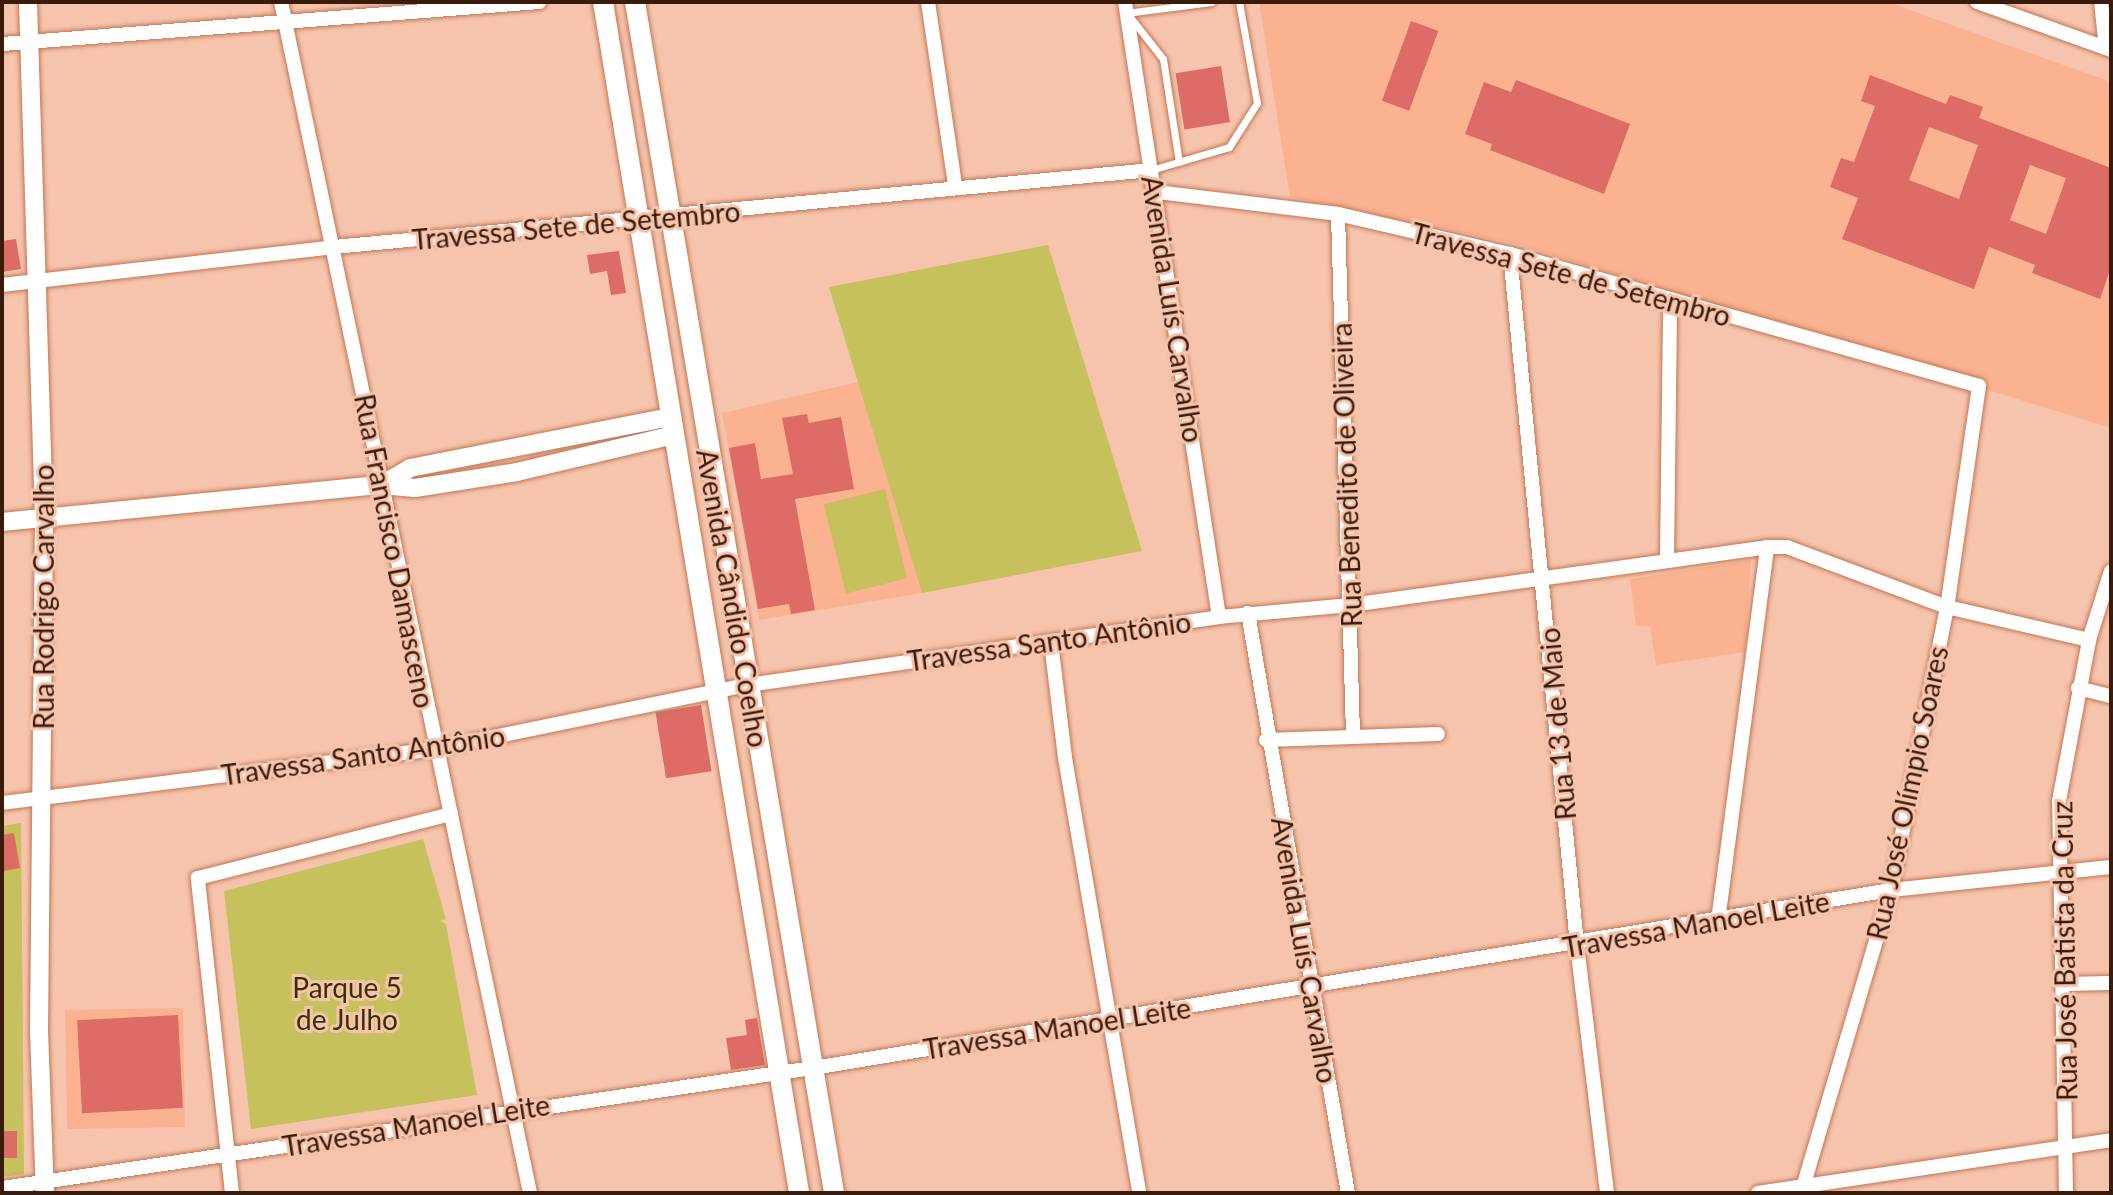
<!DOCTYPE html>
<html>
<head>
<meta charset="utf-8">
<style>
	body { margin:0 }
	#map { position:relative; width:2113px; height:1195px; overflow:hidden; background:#f6c4ad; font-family:Lato,sans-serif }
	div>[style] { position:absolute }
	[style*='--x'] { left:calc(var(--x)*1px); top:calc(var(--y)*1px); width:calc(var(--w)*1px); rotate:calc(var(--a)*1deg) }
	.built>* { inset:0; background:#fab291; transform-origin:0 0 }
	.green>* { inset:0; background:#c6c05d; transform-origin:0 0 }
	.building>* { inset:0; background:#dc6c65; transform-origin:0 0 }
	.roads { filter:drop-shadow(0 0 2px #c37652) drop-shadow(0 0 2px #c37652) }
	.service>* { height:7px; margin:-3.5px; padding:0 3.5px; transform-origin:3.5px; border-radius:3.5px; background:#fff }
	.minor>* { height:14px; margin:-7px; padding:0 7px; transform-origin:7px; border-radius:7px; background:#fff }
	.tertiary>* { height:18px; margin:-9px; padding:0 9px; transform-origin:9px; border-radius:9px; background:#fff }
	.secondary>* { height:20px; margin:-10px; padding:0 10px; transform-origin:10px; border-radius:10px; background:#fff }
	span { translate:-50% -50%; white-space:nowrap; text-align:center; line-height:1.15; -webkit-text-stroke:6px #f6c4ad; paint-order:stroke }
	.street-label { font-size:28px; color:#391b0b }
	.park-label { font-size:28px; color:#363300 }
	.frame { position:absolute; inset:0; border:4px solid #391b0b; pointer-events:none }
</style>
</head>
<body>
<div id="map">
	<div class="built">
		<i style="clip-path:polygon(1259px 2px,1888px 2px,2111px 82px,2111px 428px,1517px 244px,1290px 197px)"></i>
		<i style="clip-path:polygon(858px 382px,922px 593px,759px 620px,722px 413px)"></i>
		<i style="clip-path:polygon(1751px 560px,1745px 652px,1656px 665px,1650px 626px,1636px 626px,1630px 579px)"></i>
		<i style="left:183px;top:1008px;width:119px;height:118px;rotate:89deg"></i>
	</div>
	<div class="green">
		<i style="clip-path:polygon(1048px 245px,1142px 551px,922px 593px,829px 287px)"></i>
		<i style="left:885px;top:489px;width:92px;height:63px;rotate:76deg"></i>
		<i style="clip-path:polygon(21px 823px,24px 1174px,2px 1177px,2px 826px)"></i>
		<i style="clip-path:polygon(423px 839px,446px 919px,440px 921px,446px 924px,477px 1095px,251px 1129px,224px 891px)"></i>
	</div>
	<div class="building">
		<i style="left:1411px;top:21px;width:29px;height:85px;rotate:20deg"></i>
		<i style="left:1221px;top:66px;width:57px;height:46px;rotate:81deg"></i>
		<i style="clip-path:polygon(evenodd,1870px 75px,1946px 104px,1950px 95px,1983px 107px,1979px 118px,2111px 168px,2111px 267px,2100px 299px,2032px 273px,2035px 265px,1989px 247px,1974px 289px,1842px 239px,1858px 198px,1830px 187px,1841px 158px,1854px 162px,1875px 106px,1861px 101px,1870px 75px,1929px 127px,1978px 145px,1959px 199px,1909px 180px,1929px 127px,1870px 75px,2030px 165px,2066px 178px,2046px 234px,2010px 220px,2030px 165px)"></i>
		<i style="clip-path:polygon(1516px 80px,1630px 124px,1604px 194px,1490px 150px,1492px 144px,1465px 134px,1484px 82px,1511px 92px)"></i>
		<i style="clip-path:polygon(16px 239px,21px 269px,2px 272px,2px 241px)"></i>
		<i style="clip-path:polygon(619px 251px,626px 293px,611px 295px,607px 271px,590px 274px,587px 255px)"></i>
		<i style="clip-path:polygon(807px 414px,809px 423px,841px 417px,854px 489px,795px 499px,815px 610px,791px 614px,789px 604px,758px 609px,729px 448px,755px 443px,761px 479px,793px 474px,782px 418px)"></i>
		<i style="left:701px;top:705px;width:67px;height:46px;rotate:81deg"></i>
		<i style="clip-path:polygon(14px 833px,20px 868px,4px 871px,2px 835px)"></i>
		<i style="left:178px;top:1015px;width:93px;height:101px;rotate:87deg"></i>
		<i style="clip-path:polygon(757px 1018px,765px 1065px,731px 1070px,726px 1038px,747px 1035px,745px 1020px)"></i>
		<i style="left:2px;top:1131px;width:15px;height:27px"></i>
	</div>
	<div class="roads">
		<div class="service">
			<i style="--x:1126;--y:13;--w:86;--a:-7.4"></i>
			<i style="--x:1130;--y:17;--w:53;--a:51.8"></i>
			<i style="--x:1163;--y:59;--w:104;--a:81.2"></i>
			<i style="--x:1151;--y:170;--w:81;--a:-16.4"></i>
			<i style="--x:1229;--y:147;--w:52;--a:-57.5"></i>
			<i style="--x:1257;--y:103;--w:103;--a:-100.1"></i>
		</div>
		<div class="minor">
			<i style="--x:281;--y:2;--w:1217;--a:78.19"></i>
			<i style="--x:928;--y:2;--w:185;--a:81.6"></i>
			<i style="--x:1125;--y:2;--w:622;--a:81.31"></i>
			<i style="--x:1977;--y:2;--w:142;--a:19.7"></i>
			<i style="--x:2101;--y:2;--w:46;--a:83.8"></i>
			<i style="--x:2;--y:44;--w:539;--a:-4.47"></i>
			<i style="--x:1157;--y:192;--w:182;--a:6.9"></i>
			<i style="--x:1338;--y:214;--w:177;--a:13.1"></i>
			<i style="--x:1510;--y:254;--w:487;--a:15.7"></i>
			<i style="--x:1979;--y:386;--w:223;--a:98.2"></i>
			<i style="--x:1947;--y:607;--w:288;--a:101.2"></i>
			<i style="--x:1891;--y:890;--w:316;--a:106.5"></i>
			<i style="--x:1338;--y:214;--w:522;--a:88.35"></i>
			<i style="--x:1510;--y:254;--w:694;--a:84.46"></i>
			<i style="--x:1577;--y:945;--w:250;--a:83.1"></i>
			<i style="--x:2;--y:285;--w:334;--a:-6.5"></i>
			<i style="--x:334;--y:247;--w:821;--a:-5.38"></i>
			<i style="--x:1667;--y:559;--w:260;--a:-89.3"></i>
			<i style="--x:1248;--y:613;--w:589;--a:80.22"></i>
			<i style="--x:1051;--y:642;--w:117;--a:83.1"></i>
			<i style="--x:1065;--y:758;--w:441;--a:80.3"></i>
			<i style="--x:2078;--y:688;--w:34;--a:14"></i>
			<i style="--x:1266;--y:740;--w:172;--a:-2"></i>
			<i style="--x:2;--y:803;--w:436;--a:-7.1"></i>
			<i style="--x:435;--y:749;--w:319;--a:-11.6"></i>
			<i style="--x:748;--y:685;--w:476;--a:-8.2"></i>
			<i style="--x:1219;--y:617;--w:133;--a:-5.2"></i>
			<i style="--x:1351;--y:605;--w:420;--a:-7.9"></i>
			<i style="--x:1767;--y:547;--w:20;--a:0"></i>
			<i style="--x:1787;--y:547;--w:171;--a:20.6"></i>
			<i style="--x:1947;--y:607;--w:146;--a:13.1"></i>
			<i style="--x:1718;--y:921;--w:377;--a:-82.5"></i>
			<i style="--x:2064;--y:984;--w:47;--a:-1.2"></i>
			<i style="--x:2;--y:1188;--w:820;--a:-8.42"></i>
			<i style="--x:813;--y:1068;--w:1093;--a:-9.38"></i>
			<i style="--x:1891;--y:890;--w:221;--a:-6"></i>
			<i style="--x:232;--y:1193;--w:317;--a:-96.2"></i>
			<i style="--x:198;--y:878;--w:261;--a:-14.2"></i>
			<i style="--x:1758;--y:1193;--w:357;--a:-8.5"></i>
			<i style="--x:2066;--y:1193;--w:392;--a:-91"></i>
			<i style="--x:2059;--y:801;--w:164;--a:-79.4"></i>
			<i style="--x:2089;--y:640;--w:72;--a:-72.3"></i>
		</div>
		<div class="tertiary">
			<i style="--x:28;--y:2;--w:515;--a:88.22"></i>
			<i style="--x:44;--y:517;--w:514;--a:90.56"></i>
			<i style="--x:39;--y:1031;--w:162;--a:87.9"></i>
			<i style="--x:381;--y:485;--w:34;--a:-30"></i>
			<i style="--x:410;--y:468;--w:266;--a:-11.1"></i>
			<i style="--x:2;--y:522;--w:381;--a:-5.6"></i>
			<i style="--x:381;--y:485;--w:34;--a:5"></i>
			<i style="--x:415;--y:488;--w:103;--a:-8.9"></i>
			<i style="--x:517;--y:472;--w:161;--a:-13.3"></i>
		</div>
		<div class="secondary">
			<i style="--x:603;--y:2;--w:1207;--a:80.65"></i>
			<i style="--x:635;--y:2;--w:1208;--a:80.51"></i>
		</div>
	</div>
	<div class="street-label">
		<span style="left:576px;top:225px;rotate:-5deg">Travessa Sete de Setembro</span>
		<span style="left:1571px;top:274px;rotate:15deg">Travessa Sete de Setembro</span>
		<span style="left:1173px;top:309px;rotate:81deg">Avenida Luís Carvalho</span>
		<span style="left:1346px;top:475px;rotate:-92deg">Rua Benedito de Oliveira</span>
		<span style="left:395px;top:551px;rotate:79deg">Rua Francisco Damasceno</span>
		<span style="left:43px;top:597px;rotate:-90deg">Rua Rodrigo Carvalho</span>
		<span style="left:733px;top:598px;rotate:80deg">Avenida Cândido Coelho</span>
		<span style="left:1049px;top:641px;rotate:-8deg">Travessa Santo Antônio</span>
		<span style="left:1557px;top:724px;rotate:-95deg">Rua 13 de Maio</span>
		<span style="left:363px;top:755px;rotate:-8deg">Travessa Santo Antônio</span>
		<span style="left:1907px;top:793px;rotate:-78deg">Rua José Olímpio Soares</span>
		<span style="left:1696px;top:924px;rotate:-10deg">Travessa Manoel Leite</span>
		<span style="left:1305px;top:950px;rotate:80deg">Avenida Luís Carvalho</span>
		<span style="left:2064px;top:951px;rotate:-91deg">Rua José Batista da Cruz</span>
		<span style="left:1057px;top:1028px;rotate:-9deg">Travessa Manoel Leite</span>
		<span style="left:416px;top:1125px;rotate:-9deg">Travessa Manoel Leite</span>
	</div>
	<div class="park-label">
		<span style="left:347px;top:1003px">Parque 5<br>de Julho</span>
	</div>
	<div class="frame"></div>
</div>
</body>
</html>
